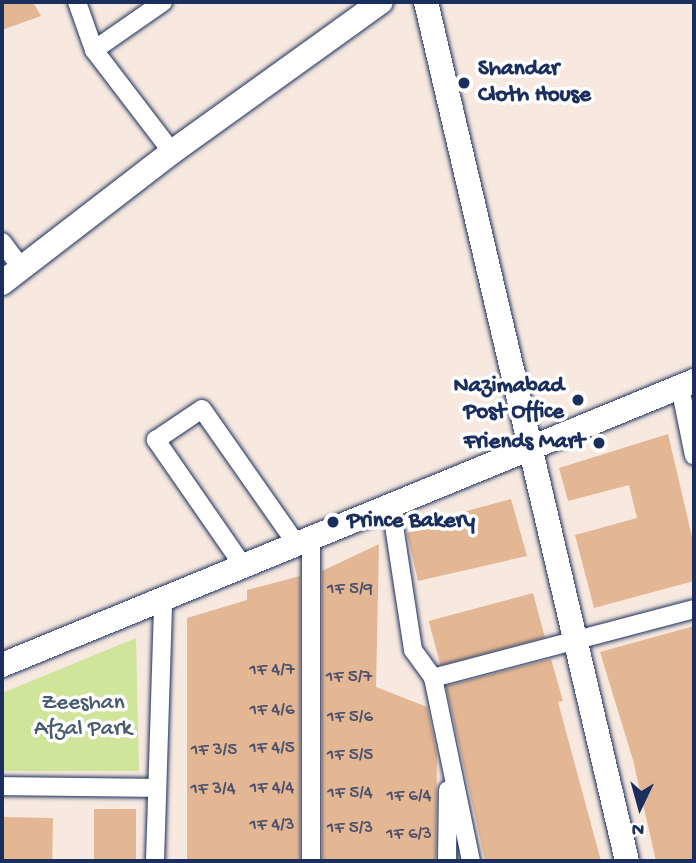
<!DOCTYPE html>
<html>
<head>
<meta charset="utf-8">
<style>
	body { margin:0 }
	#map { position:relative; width:696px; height:863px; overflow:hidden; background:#f7e9df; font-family:"Gochi Hand",sans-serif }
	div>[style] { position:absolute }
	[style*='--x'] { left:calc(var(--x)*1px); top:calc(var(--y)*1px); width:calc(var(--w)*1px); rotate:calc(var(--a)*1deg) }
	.green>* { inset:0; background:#cfe59a }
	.building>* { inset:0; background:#e3b794; transform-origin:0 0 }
	.roads { filter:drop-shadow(0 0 2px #1b2f5e) drop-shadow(0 0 2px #1b2f5e) }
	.street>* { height:18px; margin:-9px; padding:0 9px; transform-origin:9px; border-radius:9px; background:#fff }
	.secondary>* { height:24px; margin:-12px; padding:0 12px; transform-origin:12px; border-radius:12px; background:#fff }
	.dots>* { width:19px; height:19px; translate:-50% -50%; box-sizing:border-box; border:4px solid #fff; border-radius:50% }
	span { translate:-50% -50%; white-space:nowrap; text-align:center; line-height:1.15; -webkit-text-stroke:7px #fff; paint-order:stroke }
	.number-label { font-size:19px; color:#4d516c }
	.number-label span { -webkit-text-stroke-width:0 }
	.poi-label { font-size:23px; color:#1b2f5e; font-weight:700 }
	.left { translate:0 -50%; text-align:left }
	.right { translate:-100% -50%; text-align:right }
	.park-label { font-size:23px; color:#485c6d }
	.frame { position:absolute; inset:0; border:4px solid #1b2f5e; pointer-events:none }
	.north { position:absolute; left:605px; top:772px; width:70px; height:70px; -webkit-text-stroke:5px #fff; paint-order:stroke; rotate:185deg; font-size:19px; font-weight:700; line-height:28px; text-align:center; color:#1b2f5e }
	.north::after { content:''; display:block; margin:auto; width:24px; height:32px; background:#1b2f5e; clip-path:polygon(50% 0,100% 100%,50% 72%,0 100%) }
</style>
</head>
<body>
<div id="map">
	<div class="green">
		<i style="clip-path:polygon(136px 638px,139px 771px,2px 771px,2px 693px)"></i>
	</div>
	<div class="building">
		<i style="clip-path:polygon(2px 2px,33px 2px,41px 16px,2px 30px)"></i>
		<i style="clip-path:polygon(668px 434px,693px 541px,694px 581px,594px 608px,575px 535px,637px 518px,629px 485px,568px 501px,559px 468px)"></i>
		<i style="clip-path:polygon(511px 499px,527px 556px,418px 581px,407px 533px,461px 520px,459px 513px)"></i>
		<i style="clip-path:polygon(379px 544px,376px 687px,427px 707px,437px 754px,436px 861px,322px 861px,322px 571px)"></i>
		<i style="clip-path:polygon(300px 576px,300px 861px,187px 861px,187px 618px,247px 600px,247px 590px)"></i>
		<i style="left:533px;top:593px;width:46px;height:108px;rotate:75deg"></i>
		<i style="clip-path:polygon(694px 626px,694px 861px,656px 861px,633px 760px,600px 652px)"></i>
		<i style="clip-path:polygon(551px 659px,563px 701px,558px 702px,601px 861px,485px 861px,446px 686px)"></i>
		<i style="left:94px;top:809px;width:42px;height:52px"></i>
		<i style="left:2px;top:817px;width:51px;height:44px;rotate:1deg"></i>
	</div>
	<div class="roads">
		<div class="street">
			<i style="--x:77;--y:2;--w:51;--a:70.5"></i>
			<i style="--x:94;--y:50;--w:128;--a:52.6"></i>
			<i style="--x:94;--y:50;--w:84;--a:-34.8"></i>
			<i style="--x:2;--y:242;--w:34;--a:53"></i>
			<i style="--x:680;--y:387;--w:70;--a:78.5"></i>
			<i style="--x:391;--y:506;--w:146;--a:81.3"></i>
			<i style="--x:413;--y:650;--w:34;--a:54"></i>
			<i style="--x:244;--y:567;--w:155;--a:-124.7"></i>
			<i style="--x:156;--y:440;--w:55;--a:-34"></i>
			<i style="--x:202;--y:409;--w:167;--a:55"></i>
			<i style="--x:2;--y:786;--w:154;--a:0.7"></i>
			<i style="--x:155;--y:861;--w:260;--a:-88.2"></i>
			<i style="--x:311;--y:861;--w:320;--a:-90"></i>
			<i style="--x:447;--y:861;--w:71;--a:-89.2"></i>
			<i style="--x:471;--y:861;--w:187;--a:-101.7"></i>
			<i style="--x:433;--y:678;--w:270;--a:-14.8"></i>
		</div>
		<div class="secondary">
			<i style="--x:426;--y:2;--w:882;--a:76.83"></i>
			<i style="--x:2;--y:283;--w:215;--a:-37.6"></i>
			<i style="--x:172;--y:152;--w:257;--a:-35.7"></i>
			<i style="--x:2;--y:665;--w:748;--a:-22.31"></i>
		</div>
	</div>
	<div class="dots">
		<i style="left:464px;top:83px;background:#1b2f5e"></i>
		<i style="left:578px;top:400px;background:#1b2f5e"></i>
		<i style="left:599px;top:443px;background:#1b2f5e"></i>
		<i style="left:333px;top:522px;background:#1b2f5e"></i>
	</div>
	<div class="number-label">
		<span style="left:350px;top:590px">1F 5/9</span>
		<span style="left:272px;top:671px">1F 4/7</span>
		<span style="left:349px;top:678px">1F 5/7</span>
		<span style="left:272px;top:711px">1F 4/6</span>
		<span style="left:350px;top:718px">1F 5/6</span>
		<span style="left:272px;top:749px">1F 4/5</span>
		<span style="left:214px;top:751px">1F 3/5</span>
		<span style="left:350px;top:756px">1F 5/5</span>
		<span style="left:272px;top:789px">1F 4/4</span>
		<span style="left:213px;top:790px">1F 3/4</span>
		<span style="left:350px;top:794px">1F 5/4</span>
		<span style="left:409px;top:797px">1F 6/4</span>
		<span style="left:272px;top:826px">1F 4/3</span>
		<span style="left:350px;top:829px">1F 5/3</span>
		<span style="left:409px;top:835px">1F 6/3</span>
	</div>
	<div class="poi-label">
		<span class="left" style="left:478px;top:83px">Shandar<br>Cloth House</span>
		<span class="right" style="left:564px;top:400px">Nazimabad<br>Post Office</span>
		<span class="right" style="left:585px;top:443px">Friends Mart</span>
		<span class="left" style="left:347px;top:522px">Prince Bakery</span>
	</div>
	<div class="park-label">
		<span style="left:83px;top:717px">Zeeshan<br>Afzal Park</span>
	</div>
	<div class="frame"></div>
	<div class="north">N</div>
</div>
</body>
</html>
